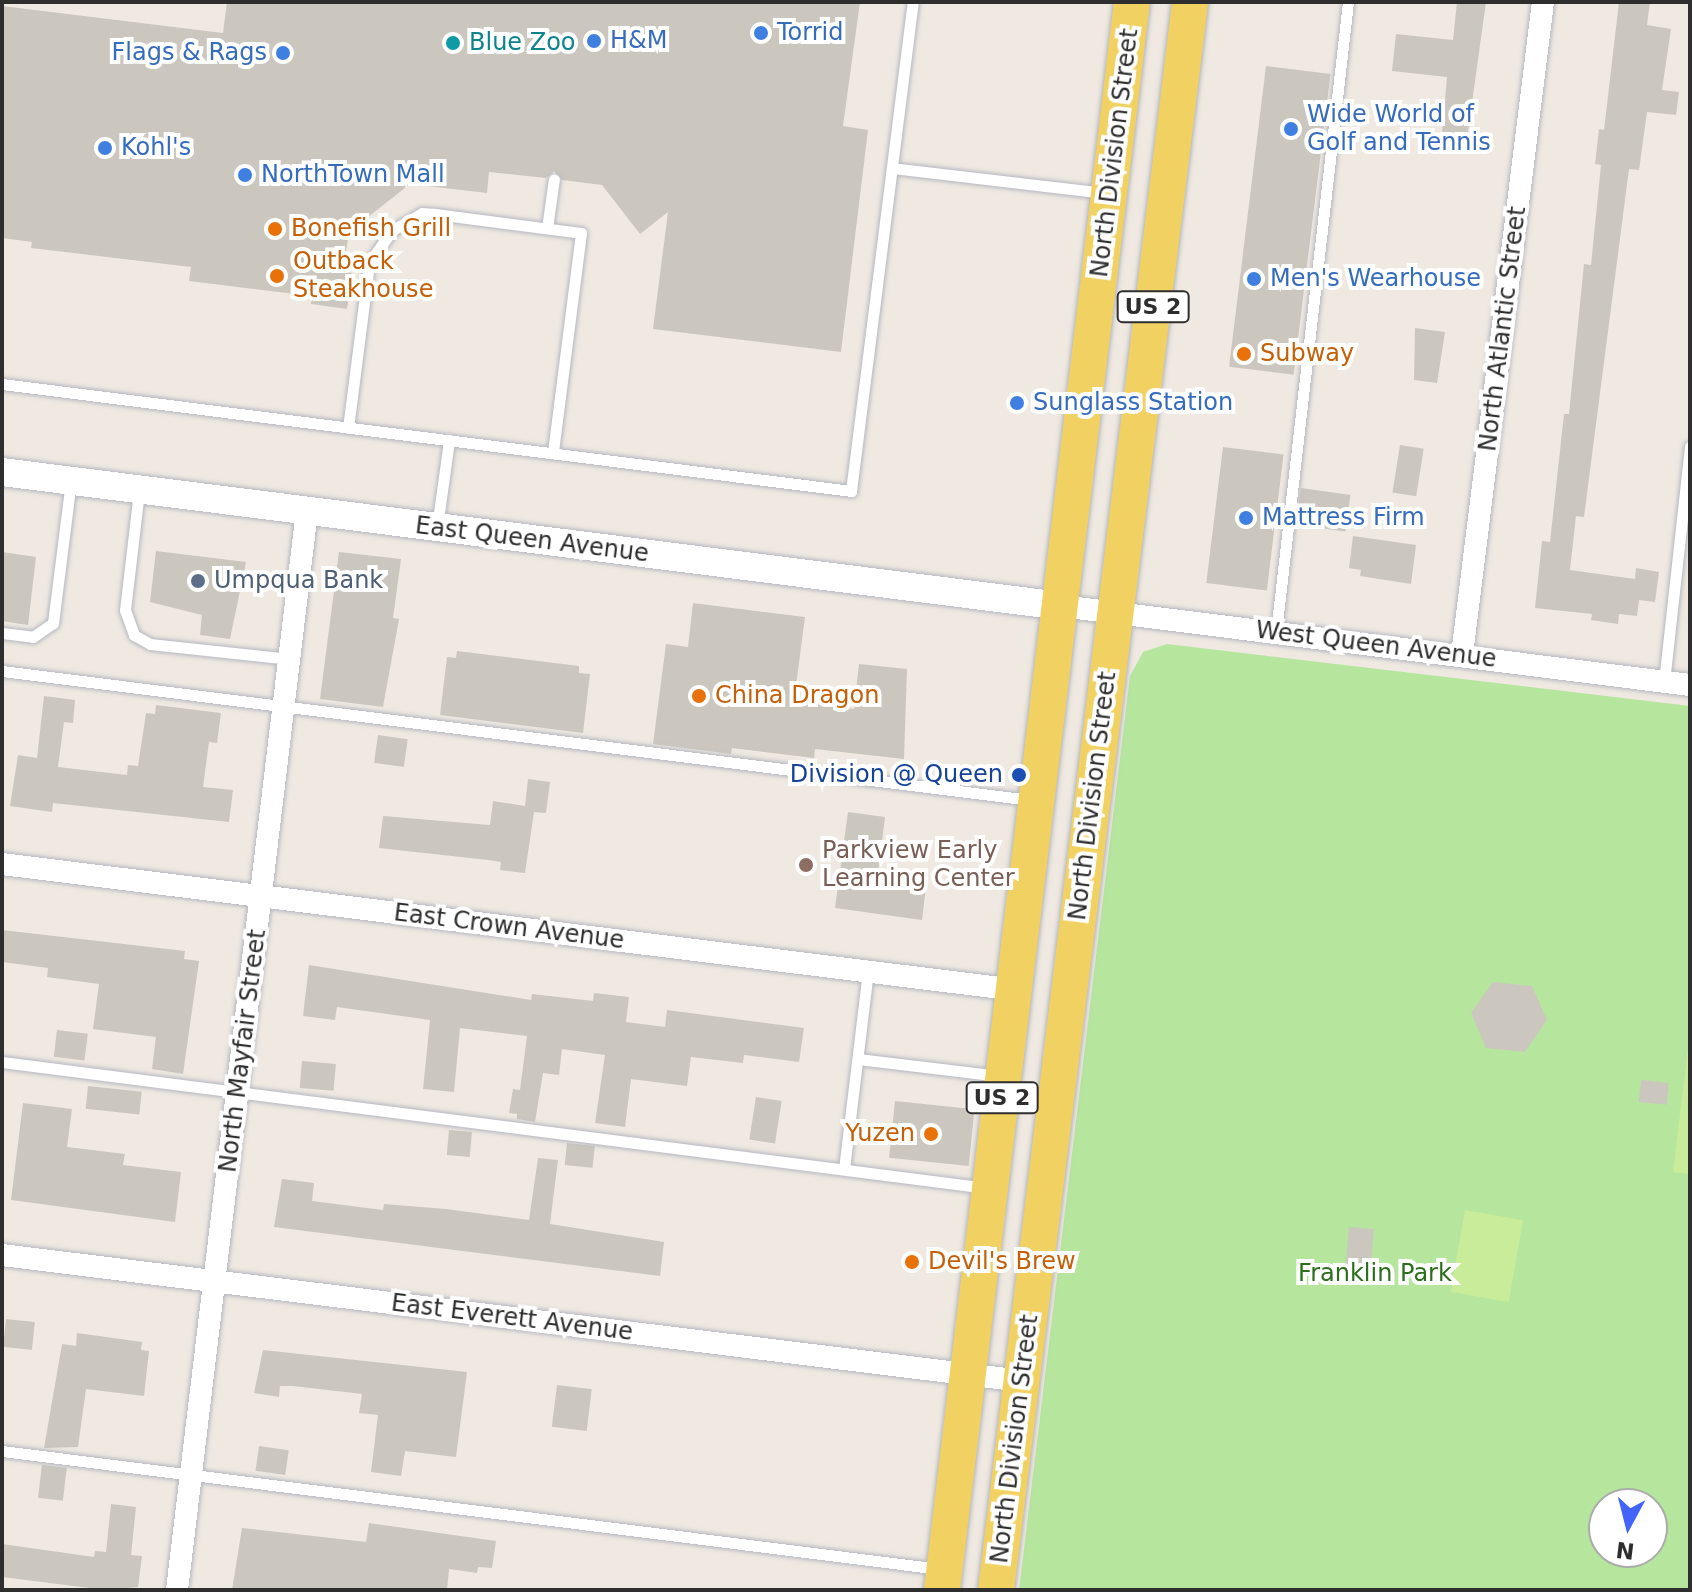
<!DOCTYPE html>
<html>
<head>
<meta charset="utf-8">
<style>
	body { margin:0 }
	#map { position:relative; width:1692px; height:1592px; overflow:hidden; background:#efe9e1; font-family:"DejaVu Sans",sans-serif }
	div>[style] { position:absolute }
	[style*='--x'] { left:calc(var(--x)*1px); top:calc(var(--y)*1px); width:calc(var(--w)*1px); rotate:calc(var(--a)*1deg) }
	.green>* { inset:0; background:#b6e59e }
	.pitch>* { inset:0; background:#c9ec9a; transform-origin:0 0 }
	.building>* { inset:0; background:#cbc7bf; transform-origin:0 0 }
	.roads { filter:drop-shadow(0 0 2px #b4b7c1) drop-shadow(0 0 2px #b4b7c1) }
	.service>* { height:11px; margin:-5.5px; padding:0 5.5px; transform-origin:5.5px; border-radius:5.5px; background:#fff }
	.minor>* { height:22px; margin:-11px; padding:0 11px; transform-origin:11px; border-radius:11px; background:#fff }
	.tertiary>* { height:28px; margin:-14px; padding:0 14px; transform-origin:14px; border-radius:14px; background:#fff }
	.primary>* { height:36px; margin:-18px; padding:0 18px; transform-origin:18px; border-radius:18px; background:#f2d163 }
	.dots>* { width:22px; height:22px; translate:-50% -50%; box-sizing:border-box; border:4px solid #fff; border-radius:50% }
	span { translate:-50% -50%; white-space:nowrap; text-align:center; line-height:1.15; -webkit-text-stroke:8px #fff; paint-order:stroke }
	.shield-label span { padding:2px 6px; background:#fff; border:2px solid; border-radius:6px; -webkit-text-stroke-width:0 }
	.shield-label { font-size:22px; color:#2e2e2e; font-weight:700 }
	.shop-label { font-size:24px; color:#366cbe }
	.left { translate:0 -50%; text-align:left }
	.right { translate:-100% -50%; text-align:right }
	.culture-label { font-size:24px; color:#0d838f }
	.street-label { font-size:24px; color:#2e2e2e }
	.food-label { font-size:24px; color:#c56008 }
	.service-label { font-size:24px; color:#4e5e75 }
	.transit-label { font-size:24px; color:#164399 }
	.education-label { font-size:24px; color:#785e54 }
	.park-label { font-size:24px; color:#2c6e1b }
	.frame { position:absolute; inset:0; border:4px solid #2e2e2e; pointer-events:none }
	.north { position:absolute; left:1588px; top:1488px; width:80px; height:80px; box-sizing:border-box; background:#fff; border:2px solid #ababab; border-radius:50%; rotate:187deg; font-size:22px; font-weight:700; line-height:32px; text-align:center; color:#2e2e2e }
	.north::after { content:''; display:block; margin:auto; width:28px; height:36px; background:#4264fb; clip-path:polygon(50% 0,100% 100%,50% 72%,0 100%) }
</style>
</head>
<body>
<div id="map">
	<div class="green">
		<i style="clip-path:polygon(evenodd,1167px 644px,1690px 706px,1690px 1590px,1019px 1590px,1130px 676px,1143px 652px,1167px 644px,1604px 1504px,1652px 1504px,1652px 1552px,1604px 1552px,1604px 1504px)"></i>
	</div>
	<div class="pitch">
		<i style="clip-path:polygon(1690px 1032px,1690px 1174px,1673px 1172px)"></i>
		<i style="left:1465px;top:1210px;width:59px;height:83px;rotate:10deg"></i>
	</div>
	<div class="building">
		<i style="clip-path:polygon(227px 2px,860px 2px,843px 126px,868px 130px,841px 352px,653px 329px,668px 212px,640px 234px,602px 185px,562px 180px,554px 171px,546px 178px,489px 172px,487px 193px,410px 184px,349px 232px,343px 272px,352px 273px,347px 309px,311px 304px,312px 296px,189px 281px,191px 267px,31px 248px,32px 242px,2px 238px,2px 6px,223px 33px)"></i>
		<i style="clip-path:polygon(1457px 2px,1486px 2px,1466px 146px,1441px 144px,1447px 77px,1392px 71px,1396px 34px,1453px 40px)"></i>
		<i style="clip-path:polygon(1619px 2px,1650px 2px,1647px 25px,1671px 29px,1662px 90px,1679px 92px,1676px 115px,1647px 112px,1639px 170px,1629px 169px,1584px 517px,1576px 516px,1570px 570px,1635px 579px,1636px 568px,1659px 572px,1655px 602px,1639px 600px,1637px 616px,1619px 614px,1618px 624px,1591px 620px,1592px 614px,1535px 608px,1542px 541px,1550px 542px,1564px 414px,1569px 414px,1584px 264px,1591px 265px,1601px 165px,1595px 164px,1599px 129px,1604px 130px)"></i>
		<i style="left:1266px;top:66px;width:65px;height:303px;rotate:7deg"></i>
		<i style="clip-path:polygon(1415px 328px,1445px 332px,1437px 383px,1414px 380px)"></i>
		<i style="left:1400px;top:445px;width:24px;height:48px;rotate:9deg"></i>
		<i style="left:1223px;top:447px;width:61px;height:137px;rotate:7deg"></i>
		<i style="left:1301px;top:488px;width:50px;height:37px;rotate:8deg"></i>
		<i style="clip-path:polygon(1353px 536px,1416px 545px,1411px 584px,1360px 576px,1361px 570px,1349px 568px)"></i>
		<i style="clip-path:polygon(156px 551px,246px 562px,230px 639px,200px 635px,202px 615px,150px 602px)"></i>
		<i style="clip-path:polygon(2px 552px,36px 557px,28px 625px,2px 621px)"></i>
		<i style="clip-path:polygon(339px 552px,401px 559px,393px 618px,399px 619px,383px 707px,320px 699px)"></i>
		<i style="clip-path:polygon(693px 603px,805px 617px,794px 701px,854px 709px,859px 664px,907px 669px,904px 759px,815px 749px,814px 758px,732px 748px,731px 754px,653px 744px,666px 644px,688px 647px)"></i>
		<i style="clip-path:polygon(457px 651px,579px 666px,579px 673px,590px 674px,583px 733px,440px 715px,447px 657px,456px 658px)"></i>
		<i style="clip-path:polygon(44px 696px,75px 700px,73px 723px,64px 722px,58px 767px,127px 775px,128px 765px,138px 766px,146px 713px,155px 714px,156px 705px,221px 713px,217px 743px,209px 742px,203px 787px,233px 790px,229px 822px,53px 803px,52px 812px,10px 806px,18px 755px,37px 758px)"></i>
		<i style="left:378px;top:735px;width:30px;height:28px;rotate:8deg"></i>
		<i style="clip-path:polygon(528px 779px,550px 782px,546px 813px,534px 812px,525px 873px,500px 870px,501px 862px,488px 860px,379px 848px,383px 816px,490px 825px,493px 801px,525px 806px)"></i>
		<i style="clip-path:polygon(848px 812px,885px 817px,877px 881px,926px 887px,922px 920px,835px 908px)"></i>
		<i style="clip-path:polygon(2px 930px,185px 951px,184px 959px,199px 961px,183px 1074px,152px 1069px,156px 1037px,93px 1029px,99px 984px,47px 977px,48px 968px,2px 962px)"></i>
		<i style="clip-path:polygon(309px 965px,531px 1000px,532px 994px,593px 1001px,594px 993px,629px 997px,626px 1022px,665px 1027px,667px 1010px,804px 1028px,799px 1062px,744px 1055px,743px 1063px,691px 1057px,687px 1086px,631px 1079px,625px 1127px,595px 1123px,605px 1055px,562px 1049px,559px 1075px,543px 1073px,535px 1122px,517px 1119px,517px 1114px,509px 1113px,513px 1089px,520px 1090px,527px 1036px,460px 1028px,454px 1092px,423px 1089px,430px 1020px,337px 1007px,335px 1020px,303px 1016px)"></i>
		<i style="clip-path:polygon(1493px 982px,1532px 986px,1547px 1020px,1525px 1052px,1486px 1048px,1471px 1013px)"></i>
		<i style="left:57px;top:1030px;width:31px;height:27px;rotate:7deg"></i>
		<i style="left:302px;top:1061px;width:34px;height:27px;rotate:5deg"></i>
		<i style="left:1641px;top:1080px;width:28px;height:22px;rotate:6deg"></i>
		<i style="left:88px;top:1086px;width:54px;height:23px;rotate:6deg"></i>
		<i style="left:756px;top:1097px;width:26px;height:43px;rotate:9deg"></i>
		<i style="left:895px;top:1101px;width:80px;height:57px;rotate:6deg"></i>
		<i style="clip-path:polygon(23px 1103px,72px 1109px,67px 1147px,125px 1154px,123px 1165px,181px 1172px,175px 1222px,11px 1200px)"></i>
		<i style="left:449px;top:1130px;width:23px;height:25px;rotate:5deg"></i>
		<i style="left:567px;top:1143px;width:28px;height:22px;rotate:6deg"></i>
		<i style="clip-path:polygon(538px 1158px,558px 1160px,550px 1224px,664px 1242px,660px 1276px,274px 1227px,282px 1179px,314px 1183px,312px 1201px,383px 1210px,384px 1204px,446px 1209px,529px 1220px)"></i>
		<i style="left:1349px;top:1227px;width:25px;height:39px;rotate:5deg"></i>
		<i style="left:6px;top:1319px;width:29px;height:28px;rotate:6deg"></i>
		<i style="clip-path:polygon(77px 1333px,142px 1342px,141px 1350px,149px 1351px,144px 1396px,86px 1389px,78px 1447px,44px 1448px,62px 1344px,76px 1346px)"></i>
		<i style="clip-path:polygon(263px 1350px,467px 1372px,456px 1457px,405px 1451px,401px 1476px,371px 1472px,378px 1415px,359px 1413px,362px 1394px,293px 1386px,280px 1386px,279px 1397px,254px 1393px)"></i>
		<i style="left:557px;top:1385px;width:35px;height:42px;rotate:7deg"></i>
		<i style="left:259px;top:1446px;width:30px;height:25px;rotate:8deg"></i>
		<i style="left:42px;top:1465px;width:25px;height:33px;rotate:7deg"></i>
		<i style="clip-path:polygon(111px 1504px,136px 1507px,131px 1555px,142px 1556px,138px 1587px,105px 1590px,2px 1577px,2px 1544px,94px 1557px,95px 1551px,106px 1552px)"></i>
		<i style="clip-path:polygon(369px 1523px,496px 1541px,492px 1568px,478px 1567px,477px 1573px,449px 1569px,447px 1590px,232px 1590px,242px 1528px,366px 1542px)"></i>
	</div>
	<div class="roads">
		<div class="service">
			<i style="--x:892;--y:168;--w:215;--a:6.7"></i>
			<i style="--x:547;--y:228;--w:49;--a:-81.9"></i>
			<i style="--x:2;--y:384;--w:856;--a:7.18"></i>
			<i style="--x:851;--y:491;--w:493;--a:-82.8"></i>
			<i style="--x:348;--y:428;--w:166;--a:-82.7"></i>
			<i style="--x:369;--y:263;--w:39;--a:-55"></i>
			<i style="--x:391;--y:231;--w:36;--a:-30"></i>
			<i style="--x:422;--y:213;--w:13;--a:4"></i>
			<i style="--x:435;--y:214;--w:147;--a:7.4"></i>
			<i style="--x:581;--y:233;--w:222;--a:97.3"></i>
			<i style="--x:139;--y:491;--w:120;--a:96.7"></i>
			<i style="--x:125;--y:610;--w:27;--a:70"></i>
			<i style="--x:134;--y:635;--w:18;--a:29"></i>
			<i style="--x:150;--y:644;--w:141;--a:6.1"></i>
			<i style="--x:437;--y:527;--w:88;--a:-82.1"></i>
			<i style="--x:1276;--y:632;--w:634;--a:-83.48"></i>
			<i style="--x:2;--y:633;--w:31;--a:7"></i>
			<i style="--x:33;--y:637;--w:24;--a:-35"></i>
			<i style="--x:53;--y:623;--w:143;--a:-82.8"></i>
			<i style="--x:2;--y:671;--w:1037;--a:7.15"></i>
			<i style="--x:1664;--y:682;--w:237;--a:-83.7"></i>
			<i style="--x:858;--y:1059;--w:143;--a:6.8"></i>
			<i style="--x:2;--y:1062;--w:993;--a:7.29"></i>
			<i style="--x:844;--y:1169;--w:198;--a:-83.1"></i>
			<i style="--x:2;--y:1451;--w:945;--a:7.17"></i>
		</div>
		<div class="minor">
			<i style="--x:1061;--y:606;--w:634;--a:7.16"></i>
			<i style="--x:1462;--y:655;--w:658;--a:-82.93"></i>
			<i style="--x:2;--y:864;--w:1022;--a:7.08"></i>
			<i style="--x:2;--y:1255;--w:1028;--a:7.04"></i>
			<i style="--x:177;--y:1590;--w:1087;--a:-83.13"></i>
		</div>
		<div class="tertiary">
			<i style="--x:2;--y:472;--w:1067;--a:7.21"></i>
		</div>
		<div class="primary">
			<i style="--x:942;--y:1590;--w:1599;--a:-83.18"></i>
			<i style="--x:996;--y:1590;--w:1600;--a:-83.03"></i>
		</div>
	</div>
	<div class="dots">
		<i style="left:761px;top:33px;background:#3f7fe0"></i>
		<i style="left:594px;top:41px;background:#3f7fe0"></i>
		<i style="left:453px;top:43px;background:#0f9aa8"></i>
		<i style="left:283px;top:53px;background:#3f7fe0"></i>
		<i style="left:1291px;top:129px;background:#3f7fe0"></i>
		<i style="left:105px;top:148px;background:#3f7fe0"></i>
		<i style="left:245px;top:175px;background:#3f7fe0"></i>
		<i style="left:275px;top:229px;background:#e8710a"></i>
		<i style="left:277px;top:276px;background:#e8710a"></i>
		<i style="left:1254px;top:279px;background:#3f7fe0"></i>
		<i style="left:1244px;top:354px;background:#e8710a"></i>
		<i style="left:1017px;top:403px;background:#3f7fe0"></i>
		<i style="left:1246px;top:518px;background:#3f7fe0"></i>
		<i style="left:198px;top:581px;background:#5c6f8a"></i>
		<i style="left:699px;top:696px;background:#e8710a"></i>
		<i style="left:1019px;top:775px;background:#1a4fb4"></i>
		<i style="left:806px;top:865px;background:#8d6e63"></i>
		<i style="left:931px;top:1134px;background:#e8710a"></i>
		<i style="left:912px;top:1262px;background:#e8710a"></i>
	</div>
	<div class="shield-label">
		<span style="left:1153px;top:307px">US 2</span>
		<span style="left:1002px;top:1098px">US 2</span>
	</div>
	<div class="shop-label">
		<span class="left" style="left:777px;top:33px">Torrid</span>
		<span class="left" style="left:610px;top:41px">H&amp;M</span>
		<span class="right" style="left:267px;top:53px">Flags &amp; Rags</span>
		<span class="left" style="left:1307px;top:129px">Wide World of<br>Golf and Tennis</span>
		<span class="left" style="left:121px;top:148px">Kohl's</span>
		<span class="left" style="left:261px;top:175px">NorthTown Mall</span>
		<span class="left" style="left:1270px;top:279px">Men's Wearhouse</span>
		<span class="left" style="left:1033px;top:403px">Sunglass Station</span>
		<span class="left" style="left:1262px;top:518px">Mattress Firm</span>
	</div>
	<div class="culture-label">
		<span class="left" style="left:469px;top:43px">Blue Zoo</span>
	</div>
	<div class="street-label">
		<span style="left:1115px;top:153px;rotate:-83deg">North Division Street</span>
		<span style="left:1503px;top:329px;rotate:-83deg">North Atlantic Street</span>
		<span style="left:532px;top:540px;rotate:7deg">East Queen Avenue</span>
		<span style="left:1376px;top:645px;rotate:7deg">West Queen Avenue</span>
		<span style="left:1093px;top:796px;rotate:-83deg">North Division Street</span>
		<span style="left:509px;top:927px;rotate:7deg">East Crown Avenue</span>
		<span style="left:243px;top:1051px;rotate:-83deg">North Mayfair Street</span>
		<span style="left:512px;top:1318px;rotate:7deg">East Everett Avenue</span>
		<span style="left:1015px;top:1439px;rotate:-83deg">North Division Street</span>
	</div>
	<div class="food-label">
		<span class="left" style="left:291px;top:229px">Bonefish Grill</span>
		<span class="left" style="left:293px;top:276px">Outback<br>Steakhouse</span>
		<span class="left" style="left:1260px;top:354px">Subway</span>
		<span class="left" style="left:715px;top:696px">China Dragon</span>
		<span class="right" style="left:915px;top:1134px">Yuzen</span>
		<span class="left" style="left:928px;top:1262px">Devil's Brew</span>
	</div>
	<div class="service-label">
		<span class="left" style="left:214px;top:581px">Umpqua Bank</span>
	</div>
	<div class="transit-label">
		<span class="right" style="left:1003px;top:775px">Division @ Queen</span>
	</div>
	<div class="education-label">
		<span class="left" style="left:822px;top:865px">Parkview Early<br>Learning Center</span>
	</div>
	<div class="park-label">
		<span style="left:1375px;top:1274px">Franklin Park</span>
	</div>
	<div class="frame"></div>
	<div class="north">N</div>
</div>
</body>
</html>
